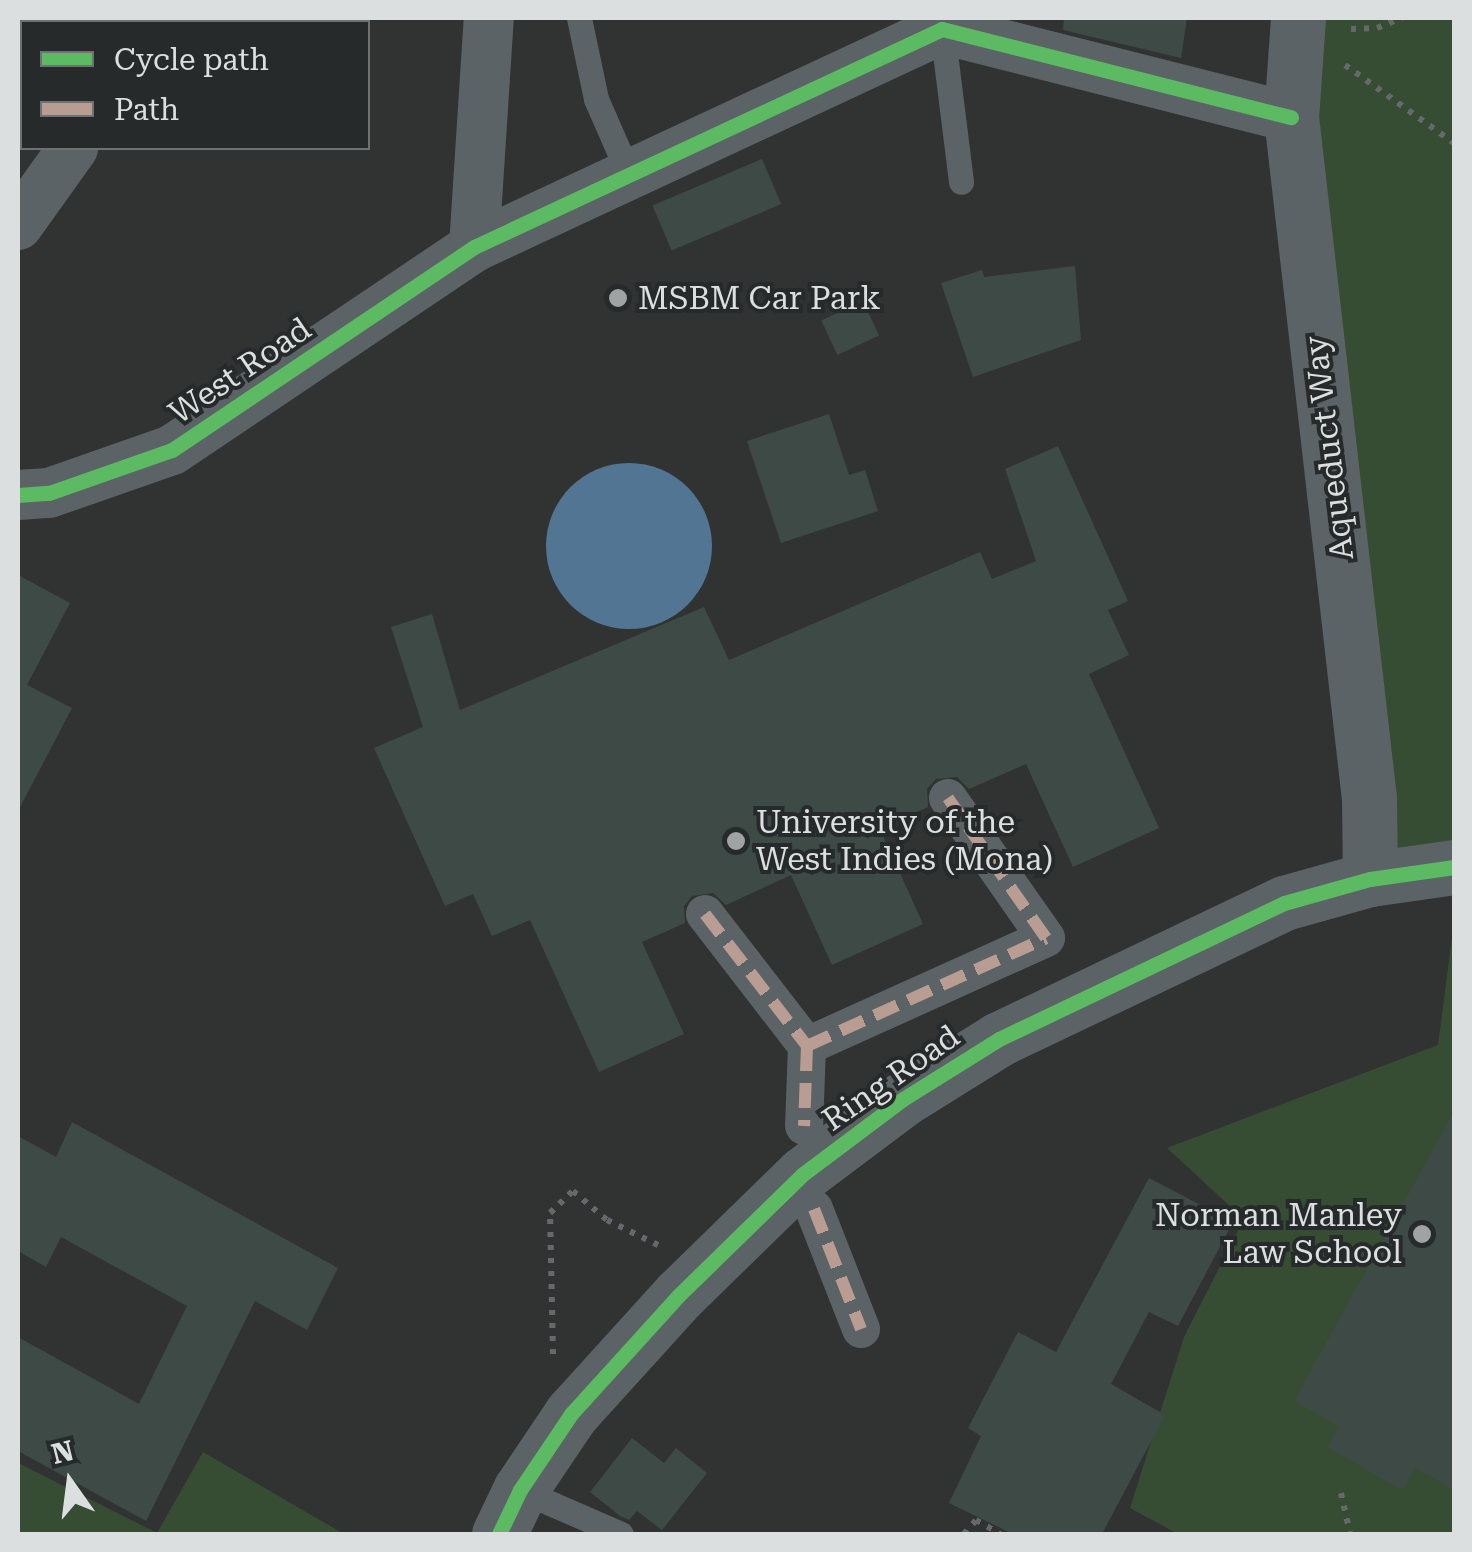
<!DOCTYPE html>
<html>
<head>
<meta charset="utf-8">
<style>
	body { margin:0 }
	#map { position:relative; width:1472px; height:1552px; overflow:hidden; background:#313333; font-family:"Roboto Serif",serif }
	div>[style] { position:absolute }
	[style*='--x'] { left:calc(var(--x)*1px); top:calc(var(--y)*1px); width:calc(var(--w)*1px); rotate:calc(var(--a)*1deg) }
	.green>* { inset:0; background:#364d33 }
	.water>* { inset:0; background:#527594 }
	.round { border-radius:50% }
	.building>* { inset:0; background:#3e4a46; transform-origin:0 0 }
	.path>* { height:6px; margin-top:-3px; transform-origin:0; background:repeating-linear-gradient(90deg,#65696b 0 5px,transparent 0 13px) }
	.service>* { height:25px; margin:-12.5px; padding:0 12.5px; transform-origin:12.5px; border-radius:12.5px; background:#5c6366 }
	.pedestrian>* { height:38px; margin:-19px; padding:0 19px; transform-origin:19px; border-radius:19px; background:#5c6366 }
	.minor>* { height:50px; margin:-25px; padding:0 25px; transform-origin:25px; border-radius:25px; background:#5c6366 }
	.tertiary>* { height:55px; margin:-27.5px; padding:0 27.5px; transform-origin:27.5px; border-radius:27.5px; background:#5c6366 }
	.quiet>* { height:12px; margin-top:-6px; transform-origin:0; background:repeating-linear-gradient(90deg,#b99d93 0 25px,transparent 0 37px) }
	.cycleway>* { height:15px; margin:-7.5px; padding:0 7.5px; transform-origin:7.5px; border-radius:7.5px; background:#5cba63 }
	.dots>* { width:28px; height:28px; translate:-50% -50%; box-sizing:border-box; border:5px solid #262a2a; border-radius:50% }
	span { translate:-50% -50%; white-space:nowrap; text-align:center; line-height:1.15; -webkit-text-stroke:8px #262a2a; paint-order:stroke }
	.poi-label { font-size:32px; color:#dcdfdf }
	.left { translate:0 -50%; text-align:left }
	.right { translate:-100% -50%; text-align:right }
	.street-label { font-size:32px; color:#dcdfdf }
	.frame { position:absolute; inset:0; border:20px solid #dcdfdf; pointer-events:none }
	.legend { position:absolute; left:20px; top:20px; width:350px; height:130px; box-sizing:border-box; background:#262a2a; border:2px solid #6f7272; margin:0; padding:12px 18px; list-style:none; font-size:30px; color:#dcdfdf }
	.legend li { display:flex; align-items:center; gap:20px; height:50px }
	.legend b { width:50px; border:2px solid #6f7272 }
	.north { position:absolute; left:20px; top:1432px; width:100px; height:100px; -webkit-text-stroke:8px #262a2a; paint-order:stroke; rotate:346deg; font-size:28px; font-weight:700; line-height:40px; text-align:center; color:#dcdfdf }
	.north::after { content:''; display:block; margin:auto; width:35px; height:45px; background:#dcdfdf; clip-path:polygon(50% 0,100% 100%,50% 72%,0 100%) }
</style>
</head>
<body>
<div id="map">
	<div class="green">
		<i style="clip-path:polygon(1315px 18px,1454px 18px,1454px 845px,1389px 853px,1312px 64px)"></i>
		<i style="clip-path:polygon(1454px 922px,1454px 1534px,1178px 1534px,1130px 1508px,1184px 1337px,1244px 1219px,1167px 1148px,1438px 1045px)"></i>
		<i style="clip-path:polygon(203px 1452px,344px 1534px,18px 1534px,18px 1463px,157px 1533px)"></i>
	</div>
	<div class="water">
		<i class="round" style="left:546px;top:463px;width:166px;height:166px"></i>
	</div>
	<div class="building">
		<i style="clip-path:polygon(1064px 18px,1187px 18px,1181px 58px,1063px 30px)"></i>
		<i style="left:762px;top:159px;width:49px;height:119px;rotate:67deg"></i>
		<i style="clip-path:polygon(1075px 266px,1081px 340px,973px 377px,941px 283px,982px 270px,984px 277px)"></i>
		<i style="left:863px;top:301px;width:38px;height:46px;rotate:65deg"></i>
		<i style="clip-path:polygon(829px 414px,849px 475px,865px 470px,878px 511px,781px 543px,747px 441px)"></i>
		<i style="clip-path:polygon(1058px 446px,1128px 601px,1108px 610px,1129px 655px,1089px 674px,1159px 828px,1073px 867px,1026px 764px,969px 789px,957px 777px,936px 779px,927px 789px,928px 807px,880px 829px,923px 924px,832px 965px,791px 875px,726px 905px,713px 893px,692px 896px,684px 906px,685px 923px,642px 942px,684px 1034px,599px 1072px,530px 920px,492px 936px,473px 894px,445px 906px,374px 748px,423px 727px,391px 627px,432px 614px,460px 710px,704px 607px,729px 660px,980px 552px,992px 579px,1036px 561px,1005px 469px)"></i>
		<i style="clip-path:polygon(18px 575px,70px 603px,27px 685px,72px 708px,18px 811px)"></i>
		<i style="clip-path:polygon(1454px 1112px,1454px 1490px,1415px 1468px,1402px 1490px,1327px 1447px,1339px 1426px,1294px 1401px)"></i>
		<i style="clip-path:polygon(72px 1122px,338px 1268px,307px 1330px,255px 1301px,146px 1521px,18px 1451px,18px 1337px,139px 1404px,187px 1306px,61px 1237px,46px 1267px,18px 1251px,18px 1136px,56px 1157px)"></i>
		<i style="clip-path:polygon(1149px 1178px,1233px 1222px,1178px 1326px,1149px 1312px,1111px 1384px,1165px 1415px,1102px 1534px,1013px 1534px,949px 1503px,981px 1436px,968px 1428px,1018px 1332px,1056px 1352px)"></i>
		<i style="clip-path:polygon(632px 1438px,664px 1463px,676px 1448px,707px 1473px,662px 1530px,637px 1511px,629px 1520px,620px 1516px,590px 1492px)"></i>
	</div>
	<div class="path">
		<i style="--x:1351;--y:29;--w:26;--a:-2"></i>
		<i style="--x:1377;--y:28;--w:27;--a:-22"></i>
		<i style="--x:1345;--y:65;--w:134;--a:35.6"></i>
		<i style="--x:553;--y:1354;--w:141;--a:-91.2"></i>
		<i style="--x:550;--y:1213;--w:32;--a:-44"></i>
		<i style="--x:573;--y:1191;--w:45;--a:40.5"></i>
		<i style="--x:607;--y:1220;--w:59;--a:26.1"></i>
		<i style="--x:1341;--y:1493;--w:42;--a:77.6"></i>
		<i style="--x:964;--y:1534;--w:18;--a:-49"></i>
		<i style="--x:976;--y:1520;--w:28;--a:30"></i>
	</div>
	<div class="service">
		<i style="--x:579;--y:18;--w:83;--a:78.1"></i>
		<i style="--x:596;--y:99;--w:77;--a:66.4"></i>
		<i style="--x:942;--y:29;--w:154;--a:82.9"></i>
		<i style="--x:520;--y:1490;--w:110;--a:23.5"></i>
	</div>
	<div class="pedestrian">
		<i style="--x:705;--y:914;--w:167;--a:52.3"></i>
		<i style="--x:807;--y:1046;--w:80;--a:92.1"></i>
		<i style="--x:807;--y:1046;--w:262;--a:-24.3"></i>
		<i style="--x:1046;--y:938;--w:171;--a:-125"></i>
		<i style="--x:814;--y:1209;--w:129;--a:68.6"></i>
	</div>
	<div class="minor">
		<i style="--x:163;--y:22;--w:5;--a:-53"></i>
		<i style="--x:18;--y:225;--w:95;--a:-54.5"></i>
		<i style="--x:474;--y:247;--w:229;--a:-86.3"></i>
		<i style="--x:18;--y:495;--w:31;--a:-4"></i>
		<i style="--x:49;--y:493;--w:130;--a:-19.3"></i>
		<i style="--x:172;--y:450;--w:364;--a:-33.9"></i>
		<i style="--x:474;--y:247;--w:516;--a:-24.98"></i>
		<i style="--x:942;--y:29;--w:360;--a:14.2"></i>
	</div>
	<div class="tertiary">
		<i style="--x:1298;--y:18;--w:99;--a:94"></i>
		<i style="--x:1291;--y:117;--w:685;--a:83.47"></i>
		<i style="--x:1369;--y:798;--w:81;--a:89.3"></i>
		<i style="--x:499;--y:1534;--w:49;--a:-64.5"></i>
		<i style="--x:520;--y:1490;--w:92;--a:-56.1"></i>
		<i style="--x:571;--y:1414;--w:161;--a:-47.8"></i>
		<i style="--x:679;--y:1295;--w:173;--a:-44.3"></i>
		<i style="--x:803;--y:1174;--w:125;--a:-36.9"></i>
		<i style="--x:903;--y:1099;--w:113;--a:-32"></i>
		<i style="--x:999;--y:1039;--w:316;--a:-25.5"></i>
		<i style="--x:1284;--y:903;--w:89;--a:-15.6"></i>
		<i style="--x:1370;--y:879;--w:85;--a:-8.1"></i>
	</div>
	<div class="quiet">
		<i style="--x:705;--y:914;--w:167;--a:52.3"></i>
		<i style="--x:807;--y:1046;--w:80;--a:92.1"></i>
		<i style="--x:807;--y:1046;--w:262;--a:-24.3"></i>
		<i style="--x:1046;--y:938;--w:171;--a:-125"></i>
		<i style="--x:814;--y:1209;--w:129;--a:68.6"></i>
	</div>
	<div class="cycleway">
		<i style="--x:18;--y:495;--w:31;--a:-4"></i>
		<i style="--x:49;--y:493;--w:130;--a:-19.3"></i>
		<i style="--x:172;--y:450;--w:364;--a:-33.9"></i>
		<i style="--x:474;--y:247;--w:516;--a:-24.98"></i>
		<i style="--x:942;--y:29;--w:360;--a:14.2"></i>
		<i style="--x:499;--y:1534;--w:49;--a:-64.5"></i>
		<i style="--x:520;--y:1490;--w:92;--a:-56.1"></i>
		<i style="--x:571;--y:1414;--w:161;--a:-47.8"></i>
		<i style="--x:679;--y:1295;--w:173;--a:-44.3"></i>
		<i style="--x:803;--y:1174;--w:125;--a:-36.9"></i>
		<i style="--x:903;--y:1099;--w:113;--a:-32"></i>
		<i style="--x:999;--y:1039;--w:316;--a:-25.5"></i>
		<i style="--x:1284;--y:903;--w:89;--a:-15.6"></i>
		<i style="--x:1370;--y:879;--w:85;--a:-8.1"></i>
	</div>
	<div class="dots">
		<i style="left:618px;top:298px;background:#a0a3a3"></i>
		<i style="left:736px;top:841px;background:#a0a3a3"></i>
		<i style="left:1422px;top:1234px;background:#a0a3a3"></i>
	</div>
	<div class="poi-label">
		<span class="left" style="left:638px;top:298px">MSBM Car Park</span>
		<span class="left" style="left:756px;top:841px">University of the<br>West Indies (Mona)</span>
		<span class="right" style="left:1402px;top:1234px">Norman Manley<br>Law School</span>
	</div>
	<div class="street-label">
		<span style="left:240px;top:371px;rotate:-34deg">West Road</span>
		<span style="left:1329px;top:448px;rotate:-97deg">Aqueduct Way</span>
		<span style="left:891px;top:1078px;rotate:-35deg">Ring Road</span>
	</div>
	<div class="frame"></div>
	<ul class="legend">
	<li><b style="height:12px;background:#5cba63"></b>Cycle path</li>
	<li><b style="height:12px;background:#b99d93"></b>Path</li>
	</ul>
	<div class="north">N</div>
</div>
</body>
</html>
